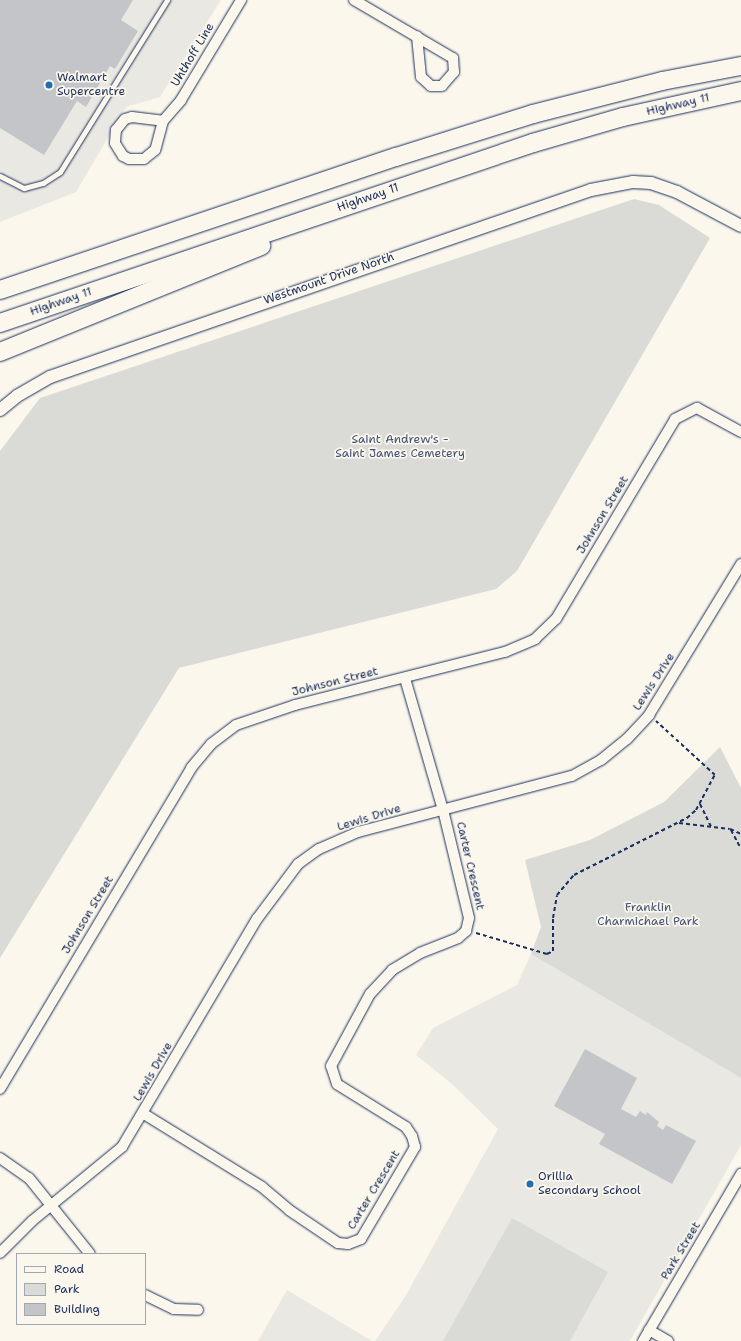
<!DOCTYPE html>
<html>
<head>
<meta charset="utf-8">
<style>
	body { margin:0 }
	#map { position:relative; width:741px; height:1341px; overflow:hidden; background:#fbf7ec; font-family:"Shantell Sans",sans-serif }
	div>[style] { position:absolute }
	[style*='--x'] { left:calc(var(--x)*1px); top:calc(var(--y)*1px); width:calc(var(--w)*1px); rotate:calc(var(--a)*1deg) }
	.built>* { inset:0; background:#eae8e2 }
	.green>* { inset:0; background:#dadad7 }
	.building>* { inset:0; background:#c3c5c9 }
	.path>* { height:2px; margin-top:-1px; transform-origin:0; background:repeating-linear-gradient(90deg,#1b2f5e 0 4px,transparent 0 7px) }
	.roads { filter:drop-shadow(0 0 1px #1b2f5e) drop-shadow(0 0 1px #1b2f5e) }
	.service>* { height:5px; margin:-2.5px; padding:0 2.5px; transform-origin:2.5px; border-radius:2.5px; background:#fbf7ec }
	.minor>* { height:10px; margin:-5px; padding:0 5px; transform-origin:5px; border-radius:5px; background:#fbf7ec }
	.tertiary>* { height:12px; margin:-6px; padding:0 6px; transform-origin:6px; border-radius:6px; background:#fbf7ec }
	.motorway>* { height:18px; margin:-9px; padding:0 9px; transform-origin:9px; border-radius:9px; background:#fbf7ec }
	.dots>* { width:11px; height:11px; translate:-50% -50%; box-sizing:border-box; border:2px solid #fbf7ec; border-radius:50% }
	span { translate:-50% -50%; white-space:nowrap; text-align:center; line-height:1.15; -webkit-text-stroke:3.5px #fbf7ec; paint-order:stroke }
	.street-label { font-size:12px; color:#1b2f5e }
	.poi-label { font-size:12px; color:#1b2f5e }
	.left { translate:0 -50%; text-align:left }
	.park-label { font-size:12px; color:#415176 }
	.legend { position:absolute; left:16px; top:1253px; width:130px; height:72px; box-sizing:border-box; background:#fbf7ec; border:1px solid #a1a7b3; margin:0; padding:5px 7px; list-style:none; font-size:12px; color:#1b2f5e }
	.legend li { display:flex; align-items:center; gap:8px; height:20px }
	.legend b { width:20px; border:1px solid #a1a7b3 }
</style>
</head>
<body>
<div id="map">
	<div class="built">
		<i style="clip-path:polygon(0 0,221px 0,160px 97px,126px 107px,76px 192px,0 222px)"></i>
		<i style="clip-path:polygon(531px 954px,741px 1078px,741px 1145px,630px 1341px,375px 1341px,405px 1297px,498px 1129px,452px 1084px,416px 1055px,433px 1028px,517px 985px)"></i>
		<i style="clip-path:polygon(287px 1290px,372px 1341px,258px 1341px)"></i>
	</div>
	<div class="green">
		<i style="clip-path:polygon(634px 199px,659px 205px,710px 238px,517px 571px,496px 589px,179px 668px,0 958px,0 451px,40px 398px)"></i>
		<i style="clip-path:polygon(720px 747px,741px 788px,741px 1078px,531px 954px,541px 927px,525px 860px,590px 840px,664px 802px)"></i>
		<i style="clip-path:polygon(512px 1218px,608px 1272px,570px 1341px,443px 1341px)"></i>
	</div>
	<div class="building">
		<i style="clip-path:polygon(0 0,133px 0,121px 20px,138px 31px,115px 69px,110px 66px,86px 107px,77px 101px,44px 155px,0 128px)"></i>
		<i style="clip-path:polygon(585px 1049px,637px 1078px,621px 1109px,636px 1117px,640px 1111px,646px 1115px,647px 1112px,659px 1122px,657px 1126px,663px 1130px,666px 1125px,696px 1141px,672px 1184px,599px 1144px,605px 1134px,554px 1106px)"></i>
	</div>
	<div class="path">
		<i style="--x:700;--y:804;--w:25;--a:64"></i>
		<i style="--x:679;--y:823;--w:51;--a:6.7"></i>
		<i style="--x:730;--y:829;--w:12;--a:24"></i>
		<i style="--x:731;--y:830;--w:21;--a:62"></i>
		<i style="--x:476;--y:933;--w:74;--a:16.5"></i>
		<i style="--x:547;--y:954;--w:7;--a:-27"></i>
		<i style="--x:553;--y:951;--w:33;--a:-90"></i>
		<i style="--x:553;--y:918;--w:23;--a:-80"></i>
		<i style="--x:557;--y:895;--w:26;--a:-50"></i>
		<i style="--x:574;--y:875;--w:127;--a:-26.8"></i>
		<i style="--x:687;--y:818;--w:12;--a:-42"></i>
		<i style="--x:696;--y:810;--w:40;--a:-62"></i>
		<i style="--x:715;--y:775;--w:80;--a:-137.5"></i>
	</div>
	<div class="roads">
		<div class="service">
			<i style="--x:0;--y:176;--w:27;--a:27"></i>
			<i style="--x:24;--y:188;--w:20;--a:-15"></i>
			<i style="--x:43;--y:183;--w:20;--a:-33"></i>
			<i style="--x:60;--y:172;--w:203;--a:-58.1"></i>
		</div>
		<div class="minor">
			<i style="--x:354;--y:0;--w:115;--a:30.4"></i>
			<i style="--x:453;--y:58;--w:14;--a:86"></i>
			<i style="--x:454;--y:72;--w:18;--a:131"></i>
			<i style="--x:442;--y:86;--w:11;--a:180"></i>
			<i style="--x:431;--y:86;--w:13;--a:-138"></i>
			<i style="--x:421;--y:77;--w:41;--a:-95.6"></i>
			<i style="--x:132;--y:117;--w:31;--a:7"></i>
			<i style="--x:163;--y:121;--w:30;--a:105"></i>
			<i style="--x:155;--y:150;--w:14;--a:141"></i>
			<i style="--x:144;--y:159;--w:15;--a:180"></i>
			<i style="--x:129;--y:159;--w:7;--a:-153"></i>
			<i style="--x:123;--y:156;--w:15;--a:-122"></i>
			<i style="--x:115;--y:143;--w:13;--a:-86"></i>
			<i style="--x:116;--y:130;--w:14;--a:-51"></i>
			<i style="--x:125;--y:119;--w:7;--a:-16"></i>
			<i style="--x:163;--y:121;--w:28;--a:-49"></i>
			<i style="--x:181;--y:100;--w:117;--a:-59"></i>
			<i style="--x:0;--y:1089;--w:374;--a:-59.2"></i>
			<i style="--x:191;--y:768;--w:31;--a:-50"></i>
			<i style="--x:211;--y:744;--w:31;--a:-37"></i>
			<i style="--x:236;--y:725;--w:62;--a:-18.7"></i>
			<i style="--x:295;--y:705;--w:217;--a:-14.2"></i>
			<i style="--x:505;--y:652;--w:33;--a:-23"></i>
			<i style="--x:535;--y:639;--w:29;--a:-44"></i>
			<i style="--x:556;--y:619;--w:233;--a:-59.2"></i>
			<i style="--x:675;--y:419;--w:25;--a:-27"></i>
			<i style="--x:697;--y:408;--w:50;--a:28.6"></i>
			<i style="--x:144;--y:1114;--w:139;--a:31.7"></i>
			<i style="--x:262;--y:1187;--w:35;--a:40"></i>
			<i style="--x:289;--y:1210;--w:59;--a:34"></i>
			<i style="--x:338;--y:1243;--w:10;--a:6"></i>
			<i style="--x:348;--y:1244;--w:14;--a:-21"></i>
			<i style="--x:361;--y:1239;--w:107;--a:-59.6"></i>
			<i style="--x:415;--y:1147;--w:11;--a:-105"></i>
			<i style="--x:412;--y:1136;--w:11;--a:-124"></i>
			<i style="--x:406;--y:1127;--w:81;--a:-148.1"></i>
			<i style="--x:337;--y:1084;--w:19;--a:-108"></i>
			<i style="--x:331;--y:1066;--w:82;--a:-61.6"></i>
			<i style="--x:370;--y:994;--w:33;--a:-47"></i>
			<i style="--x:392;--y:970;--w:33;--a:-31"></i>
			<i style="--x:420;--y:953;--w:41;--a:-21.5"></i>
			<i style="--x:458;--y:938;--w:11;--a:-41"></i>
			<i style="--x:466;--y:931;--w:13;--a:-77"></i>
			<i style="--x:469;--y:918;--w:111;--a:-103.5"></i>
			<i style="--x:443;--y:810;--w:137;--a:-106.1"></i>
			<i style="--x:0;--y:1158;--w:35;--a:35"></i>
			<i style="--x:29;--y:1178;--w:97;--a:51.2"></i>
			<i style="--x:0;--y:1253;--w:45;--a:-45"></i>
			<i style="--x:32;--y:1221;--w:117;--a:-39.4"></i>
			<i style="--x:122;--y:1147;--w:265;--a:-59.4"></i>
			<i style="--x:257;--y:919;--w:69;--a:-53.3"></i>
			<i style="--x:298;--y:864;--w:26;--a:-36"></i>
			<i style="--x:319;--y:849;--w:43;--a:-23.6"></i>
			<i style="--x:358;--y:832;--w:221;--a:-14.7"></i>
			<i style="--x:572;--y:776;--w:33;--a:-29"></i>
			<i style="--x:601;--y:760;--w:33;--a:-39"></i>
			<i style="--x:627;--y:739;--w:33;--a:-47"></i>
			<i style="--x:649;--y:715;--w:177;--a:-58.6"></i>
			<i style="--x:145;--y:1295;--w:32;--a:26"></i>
			<i style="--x:174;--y:1309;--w:24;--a:2"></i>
			<i style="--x:649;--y:1330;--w:22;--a:30"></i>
			<i style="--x:643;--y:1341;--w:194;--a:-59.6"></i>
		</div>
		<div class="tertiary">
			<i style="--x:0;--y:410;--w:22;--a:-39"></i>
			<i style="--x:17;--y:396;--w:38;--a:-30"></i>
			<i style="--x:50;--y:377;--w:572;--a:-19.07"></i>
			<i style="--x:591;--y:190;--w:43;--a:-10.8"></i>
			<i style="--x:633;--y:182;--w:18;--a:3"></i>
			<i style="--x:651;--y:183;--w:28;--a:19"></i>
			<i style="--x:677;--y:192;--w:72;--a:28"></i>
		</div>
		<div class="motorway">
			<i style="--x:0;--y:290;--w:418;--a:-18.6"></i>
			<i style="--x:396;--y:157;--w:144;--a:-17.4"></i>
			<i style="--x:533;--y:114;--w:133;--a:-14.3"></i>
			<i style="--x:662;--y:81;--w:80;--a:-10.8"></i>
			<i style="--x:0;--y:323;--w:563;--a:-18.66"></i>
			<i style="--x:533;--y:143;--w:94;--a:-16.1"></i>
			<i style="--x:623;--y:117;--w:121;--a:-12.4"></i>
			<i style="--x:0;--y:352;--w:282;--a:-22.1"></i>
		</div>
	</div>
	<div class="dots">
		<i style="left:49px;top:85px;background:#1f6fb2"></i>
		<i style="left:530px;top:1184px;background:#1f6fb2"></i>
	</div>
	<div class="street-label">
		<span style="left:193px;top:55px;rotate:-59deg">Uhthoff Line</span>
		<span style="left:678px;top:105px;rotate:-13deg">Highway 11</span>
		<span style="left:368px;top:198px;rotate:-19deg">Highway 11</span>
		<span style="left:329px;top:279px;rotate:-19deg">Westmount Drive North</span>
		<span style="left:61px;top:302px;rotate:-19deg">Highway 11</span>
		<span style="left:603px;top:515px;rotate:-59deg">Johnson Street</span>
		<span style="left:335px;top:682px;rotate:-14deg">Johnson Street</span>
		<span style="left:654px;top:682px;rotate:-57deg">Lewis Drive</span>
		<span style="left:369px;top:818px;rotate:-17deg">Lewis Drive</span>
		<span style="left:470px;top:866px;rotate:77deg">Carter Crescent</span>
		<span style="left:88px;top:915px;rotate:-59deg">Johnson Street</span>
		<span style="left:153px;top:1072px;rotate:-60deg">Lewis Drive</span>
		<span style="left:374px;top:1190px;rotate:-59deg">Carter Crescent</span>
		<span style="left:681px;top:1251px;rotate:-59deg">Park Street</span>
	</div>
	<div class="poi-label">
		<span class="left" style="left:57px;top:85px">Walmart<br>Supercentre</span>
		<span class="left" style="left:538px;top:1184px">Orillia<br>Secondary School</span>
	</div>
	<div class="park-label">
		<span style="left:400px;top:447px">Saint Andrew's -<br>Saint James Cemetery</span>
		<span style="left:648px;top:915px">Franklin<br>Charmichael Park</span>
	</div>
	<ul class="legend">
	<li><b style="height:5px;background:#fbf7ec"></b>Road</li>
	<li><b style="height:11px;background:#dadad7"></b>Park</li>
	<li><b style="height:11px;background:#c3c5c9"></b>Building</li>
	</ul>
</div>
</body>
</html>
